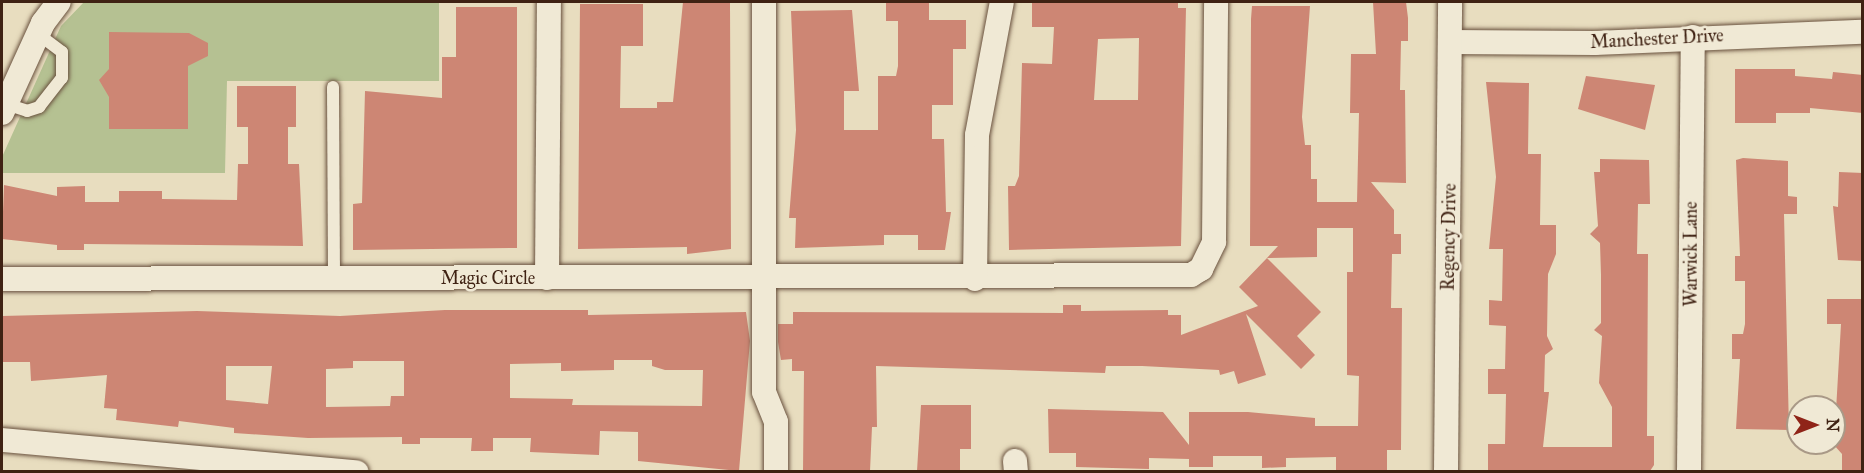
<!DOCTYPE html>
<html>
<head>
<meta charset="utf-8">
<style>
	body { margin:0 }
	#map { position:relative; width:1864px; height:473px; overflow:hidden; background:#e8ddbf; font-family:"IM FELL Great Primer",serif }
	div>[style] { position:absolute }
	[style*='--x'] { left:calc(var(--x)*1px); top:calc(var(--y)*1px); width:calc(var(--w)*1px); rotate:calc(var(--a)*1deg) }
	.green>* { inset:0; background:#b5c192 }
	.building>* { inset:0; background:#cd8674 }
	.roads { filter:drop-shadow(0 0 2px #69513e) drop-shadow(0 0 2px #69513e) }
	.service>* { height:12px; margin:-6px; padding:0 6px; transform-origin:6px; border-radius:6px; background:#f0e9d5 }
	.minor>* { height:24px; margin:-12px; padding:0 12px; transform-origin:12px; border-radius:12px; background:#f0e9d5 }
	span { translate:-50% -50%; white-space:nowrap; text-align:center; line-height:1.15; -webkit-text-stroke:5px #f0e9d5; paint-order:stroke }
	.street-label { font-size:18px; color:#3f2213 }
	.frame { position:absolute; inset:0; border:3px solid #3f2213; pointer-events:none }
	.north { position:absolute; left:1786px; top:395px; width:60px; height:60px; box-sizing:border-box; background:#f0e9d5; border:2px solid #a99987; border-radius:50%; rotate:90deg; font-size:16px; font-weight:700; line-height:24px; text-align:center; color:#3f2213 }
	.north::after { content:''; display:block; margin:auto; width:21px; height:27px; background:#8f2418; clip-path:polygon(50% 0,100% 100%,50% 72%,0 100%) }
</style>
</head>
<body>
<div id="map">
	<div class="green">
		<i style="clip-path:polygon(84px 2px,474px 2px,439px 2px,439px 81px,227px 81px,225px 173px,2px 173px,2px 157px,61px 26px)"></i>
	</div>
	<div class="building">
		<i style="clip-path:polygon(683px 2px,730px 2px,731px 249px,687px 254px,687px 247px,578px 249px,580px 4px,643px 4px,643px 46px,621px 46px,620px 108px,657px 108px,657px 102px,673px 102px)"></i>
		<i style="clip-path:polygon(886px 2px,929px 2px,929px 20px,966px 20px,966px 49px,953px 49px,953px 105px,932px 105px,932px 139px,944px 139px,946px 212px,951px 212px,945px 250px,918px 250px,918px 235px,884px 235px,884px 245px,795px 248px,796px 218px,789px 218px,796px 130px,791px 11px,852px 10px,859px 91px,844px 91px,844px 130px,878px 130px,878px 76px,896px 76px,898px 66px,898px 21px,886px 21px)"></i>
		<i style="clip-path:polygon(evenodd,1032px 2px,1178px 2px,1178px 8px,1186px 8px,1181px 246px,1009px 250px,1008px 186px,1015px 186px,1019px 176px,1022px 63px,1052px 64px,1054px 27px,1032px 27px,1032px 2px,1139px 38px,1138px 100px,1094px 100px,1098px 39px,1139px 38px)"></i>
		<i style="clip-path:polygon(1373px 2px,1406px 2px,1408px 18px,1408px 41px,1401px 41px,1400px 90px,1405px 90px,1406px 183px,1371px 182px,1394px 210px,1394px 234px,1401px 234px,1401px 254px,1392px 254px,1391px 308px,1402px 308px,1401px 450px,1387px 450px,1387px 471px,1336px 471px,1336px 457px,1286px 458px,1286px 467px,1262px 468px,1262px 456px,1213px 456px,1213px 467px,1189px 467px,1189px 459px,1149px 458px,1149px 469px,1076px 467px,1076px 453px,1049px 453px,1048px 409px,1163px 412px,1189px 445px,1189px 412px,1248px 412px,1315px 418px,1315px 426px,1358px 426px,1359px 376px,1347px 375px,1347px 272px,1353px 272px,1353px 228px,1317px 228px,1317px 257px,1267px 258px,1278px 246px,1250px 246px,1251px 19px,1252px 6px,1310px 6px,1302px 117px,1305px 145px,1311px 145px,1311px 179px,1317px 179px,1317px 202px,1357px 202px,1359px 113px,1350px 113px,1351px 54px,1376px 54px)"></i>
		<i style="clip-path:polygon(456px 7px,517px 7px,517px 248px,353px 250px,353px 204px,362px 203px,365px 91px,442px 98px,442px 57px,456px 57px)"></i>
		<i style="clip-path:polygon(109px 32px,189px 33px,208px 43px,208px 56px,188px 66px,188px 129px,109px 129px,109px 97px,99px 80px,109px 69px)"></i>
		<i style="clip-path:polygon(1735px 69px,1795px 69px,1795px 76px,1832px 79px,1833px 72px,1863px 75px,1863px 113px,1810px 108px,1810px 113px,1776px 113px,1776px 123px,1735px 123px)"></i>
		<i style="clip-path:polygon(1586px 76px,1655px 85px,1645px 130px,1578px 109px)"></i>
		<i style="clip-path:polygon(1486px 82px,1529px 83px,1528px 154px,1541px 154px,1540px 225px,1556px 225px,1556px 254px,1548px 274px,1547px 336px,1553px 349px,1545px 355px,1544px 392px,1549px 392px,1543px 447px,1612px 447px,1612px 407px,1599px 383px,1602px 336px,1594px 330px,1601px 323px,1601px 275px,1600px 243px,1590px 234px,1598px 226px,1594px 172px,1600px 172px,1600px 159px,1649px 160px,1650px 204px,1638px 204px,1637px 254px,1648px 254px,1647px 436px,1654px 436px,1654px 465px,1650px 471px,1488px 471px,1488px 444px,1505px 444px,1506px 394px,1488px 394px,1488px 369px,1505px 369px,1506px 326px,1489px 325px,1489px 300px,1502px 301px,1503px 249px,1489px 249px,1496px 177px)"></i>
		<i style="clip-path:polygon(237px 86px,296px 86px,296px 127px,288px 127px,288px 164px,299px 164px,303px 246px,84px 244px,84px 250px,57px 250px,57px 245px,2px 239px,4px 185px,57px 196px,57px 187px,85px 186px,85px 202px,119px 202px,119px 191px,162px 191px,162px 199px,237px 200px,238px 164px,248px 164px,248px 127px,237px 127px)"></i>
		<i style="clip-path:polygon(1743px 158px,1788px 161px,1788px 196px,1797px 197px,1797px 214px,1784px 214px,1789px 430px,1736px 429px,1740px 359px,1732px 359px,1732px 334px,1743px 334px,1745px 324px,1745px 281px,1735px 281px,1735px 256px,1740px 256px,1736px 160px)"></i>
		<i style="clip-path:polygon(1839px 172px,1863px 173px,1863px 261px,1838px 260px,1833px 206px,1838px 207px)"></i>
		<i style="clip-path:polygon(1267px 258px,1321px 312px,1297px 336px,1315px 355px,1301px 369px,1246px 314px,1266px 375px,1238px 384px,1234px 371px,1220px 375px,1219px 370px,1142px 366px,1106px 366px,1105px 373px,876px 366px,877px 427px,872px 427px,870px 471px,803px 471px,804px 371px,792px 371px,792px 359px,781px 360px,778px 342px,778px 324px,793px 324px,793px 312px,1063px 313px,1063px 305px,1081px 305px,1081px 311px,1168px 310px,1168px 315px,1181px 315px,1181px 335px,1258px 306px,1239px 287px)"></i>
		<i style="clip-path:polygon(1827px 299px,1863px 299px,1863px 471px,1842px 471px,1842px 454px,1834px 445px,1841px 324px,1827px 324px)"></i>
		<i style="clip-path:polygon(evenodd,445px 310px,588px 310px,588px 315px,746px 312px,750px 341px,739px 471px,638px 461px,638px 432px,600px 431px,599px 455px,575px 454px,530px 452px,531px 438px,493px 438px,493px 451px,471px 451px,472px 438px,420px 438px,420px 444px,402px 444px,402px 437px,308px 438px,234px 433px,234px 428px,179px 421px,178px 427px,116px 420px,117px 409px,104px 408px,107px 375px,31px 381px,30px 362px,2px 362px,2px 316px,197px 311px,340px 316px,445px 310px,614px 360px,652px 360px,652px 366px,665px 370px,703px 370px,702px 406px,572px 405px,573px 399px,510px 398px,510px 364px,561px 363px,561px 371px,614px 370px,614px 360px,445px 310px,353px 361px,404px 361px,404px 396px,391px 396px,390px 406px,326px 407px,326px 369px,353px 368px,353px 361px,445px 310px,226px 366px,272px 366px,268px 404px,226px 400px,226px 366px)"></i>
		<i style="clip-path:polygon(921px 405px,971px 405px,971px 449px,960px 449px,960px 471px,917px 471px)"></i>
	</div>
	<div class="roads">
		<div class="service">
			<i style="--x:333;--y:87;--w:191;--a:89.7"></i>
			<i style="--x:6;--y:104;--w:22;--a:18"></i>
			<i style="--x:27;--y:111;--w:13;--a:-18"></i>
			<i style="--x:39;--y:107;--w:37;--a:-52"></i>
			<i style="--x:62;--y:78;--w:26;--a:-90"></i>
			<i style="--x:62;--y:52;--w:30;--a:-143"></i>
		</div>
		<div class="minor">
			<i style="--x:764;--y:2;--w:390;--a:90"></i>
			<i style="--x:764;--y:392;--w:32;--a:68"></i>
			<i style="--x:776;--y:422;--w:50;--a:90"></i>
			<i style="--x:1450;--y:42;--w:145;--a:0.4"></i>
			<i style="--x:1595;--y:43;--w:267;--a:-2.4"></i>
			<i style="--x:2;--y:113;--w:99;--a:-65.5"></i>
			<i style="--x:43;--y:23;--w:26;--a:-53"></i>
			<i style="--x:547;--y:278;--w:276;--a:-89.6"></i>
			<i style="--x:2;--y:279;--w:1189;--a:-0.19"></i>
			<i style="--x:1191;--y:275;--w:12;--a:-31"></i>
			<i style="--x:1201;--y:269;--w:30;--a:-64"></i>
			<i style="--x:1214;--y:242;--w:240;--a:-89.5"></i>
			<i style="--x:975;--y:279;--w:144;--a:-89.2"></i>
			<i style="--x:977;--y:135;--w:135;--a:-79.4"></i>
			<i style="--x:2;--y:440;--w:356;--a:5.2"></i>
			<i style="--x:1015;--y:461;--w:11;--a:85"></i>
			<i style="--x:1446;--y:472;--w:470;--a:-89.5"></i>
			<i style="--x:1689;--y:472;--w:435;--a:-89.5"></i>
		</div>
	</div>
	<div class="street-label">
		<span style="left:1657px;top:39px;rotate:-3deg">Manchester Drive</span>
		<span style="left:1449px;top:237px;rotate:-89deg">Regency Drive</span>
		<span style="left:1691px;top:254px;rotate:-90deg">Warwick Lane</span>
		<span style="left:488px;top:278px">Magic Circle</span>
	</div>
	<div class="frame"></div>
	<div class="north">N</div>
</div>
</body>
</html>
